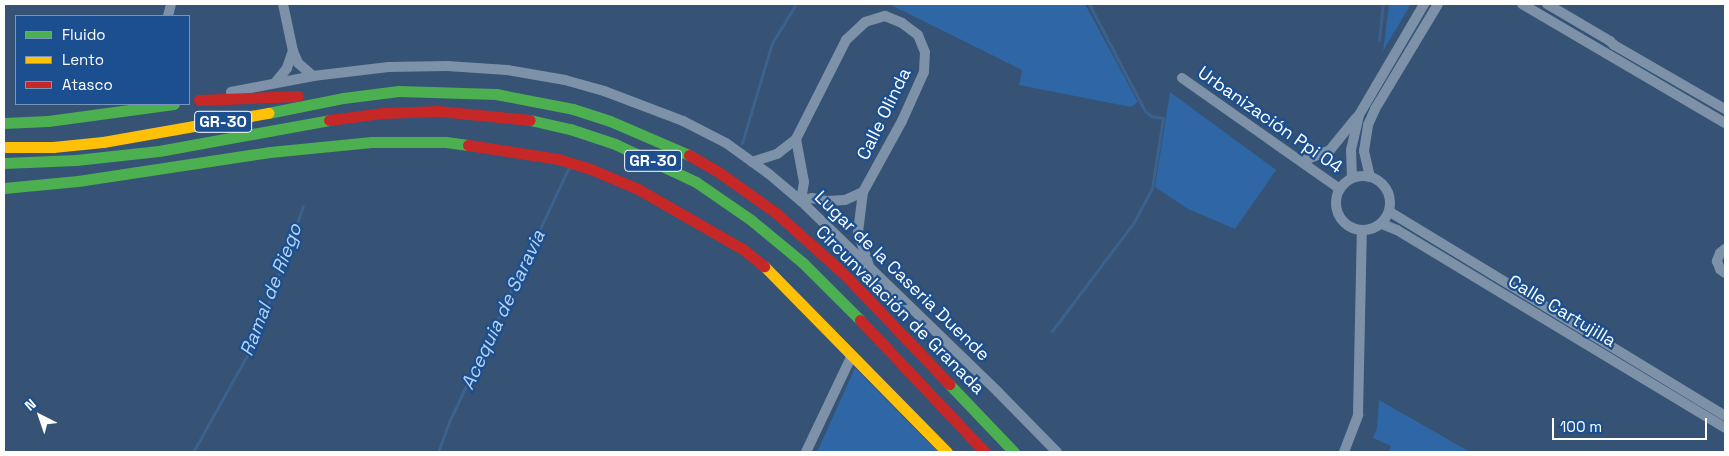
<!DOCTYPE html>
<html>
<head>
<meta charset="utf-8">
<style>
	body { margin:0 }
	#map { position:relative; width:1729px; height:456px; overflow:hidden; background:#365274; font-family:"Space Grotesk",sans-serif }
	div>[style] { position:absolute }
	[style*='--x'] { left:calc(var(--x)*1px); top:calc(var(--y)*1px); width:calc(var(--w)*1px); rotate:calc(var(--a)*1deg) }
	.green>* { inset:0; background:#2f66a5 }
	.stream>* { height:3px; margin:-1.5px; padding:0 1.5px; transform-origin:1.5px; border-radius:1.5px; background:#3b618d }
	.street>* { height:10px; margin:-5px; padding:0 5px; transform-origin:5px; border-radius:5px; background:#7d92a8 }
	.street>.ring { margin:-5px; padding:0; box-sizing:content-box; background:none; border:10px solid #7d92a8; border-radius:50% }
	.fast>* { height:11px; margin:-5.5px; padding:0 5.5px; transform-origin:5.5px; border-radius:5.5px; background:#4caf50 }
	.slow>* { height:11px; margin:-5.5px; padding:0 5.5px; transform-origin:5.5px; border-radius:5.5px; background:#ffc107 }
	.jam>* { height:11px; margin:-5.5px; padding:0 5.5px; transform-origin:5.5px; border-radius:5.5px; background:#c62828 }
	span { translate:-50% -50%; white-space:nowrap; text-align:center; line-height:1.15; -webkit-text-stroke:4.5px #1b4f8f; paint-order:stroke }
	.shield-label span { padding:1px 4px; background:#1b4f8f; border:1px solid; border-radius:4px; -webkit-text-stroke-width:0 }
	.shield-label { font-size:16px; color:#fff; font-weight:700 }
	.street-label { font-size:18px; color:#fff }
	.water-label { font-size:19px; color:#b5d3f5; font-style:italic }
	.frame { position:absolute; inset:0; border:5px solid #fff; pointer-events:none }
	.legend { position:absolute; left:15px; top:15px; width:175px; height:90px; box-sizing:border-box; background:#1b4f8f; border:1px solid #7695bc; margin:0; padding:6px 9px; list-style:none; font-size:15px; color:#fff }
	.legend li { display:flex; align-items:center; gap:10px; height:25px }
	.legend b { width:25px; border:1px solid #7695bc }
	.north { position:absolute; left:15px; top:391px; width:50px; height:50px; -webkit-text-stroke:4px #1b4f8f; paint-order:stroke; rotate:319deg; font-size:14px; font-weight:700; line-height:20px; text-align:center; color:#fff }
	.north::after { content:''; display:block; margin:auto; width:18px; height:22px; background:#fff; clip-path:polygon(50% 0,100% 100%,50% 72%,0 100%) }
	.scale { position:absolute; left:1552px; top:418px; width:155px; height:22px; box-sizing:border-box; border:2px solid #fff; border-top:0; padding-left:6px; font-size:15px; line-height:18px; white-space:nowrap; color:#fff; -webkit-text-stroke:4px #1b4f8f; paint-order:stroke }
</style>
</head>
<body>
<div id="map">
	<div class="green">
		<i style="clip-path:polygon(889px 4px,1085px 4px,1138px 102px,1131px 107px,1019px 85px,1022px 70px)"></i>
		<i style="clip-path:polygon(1389px 4px,1411px 4px,1383px 51px)"></i>
		<i style="clip-path:polygon(1170px 92px,1276px 170px,1235px 229px,1188px 209px,1155px 187px)"></i>
		<i style="clip-path:polygon(855px 368px,938px 452px,817px 452px)"></i>
		<i style="clip-path:polygon(1379px 400px,1470px 452px,1388px 452px,1391px 446px,1373px 438px,1377px 428px)"></i>
	</div>
	<div class="stream">
		<i style="--x:1379;--y:40;--w:36;--a:-84"></i>
		<i style="--x:742;--y:143;--w:104;--a:-73.3"></i>
		<i style="--x:772;--y:43;--w:46;--a:-58.4"></i>
		<i style="--x:1052;--y:331;--w:136;--a:-53"></i>
		<i style="--x:1134;--y:222;--w:38;--a:-62"></i>
		<i style="--x:1152;--y:188;--w:71;--a:-81.1"></i>
		<i style="--x:1163;--y:118;--w:12;--a:-171"></i>
		<i style="--x:1151;--y:116;--w:8;--a:-140"></i>
		<i style="--x:1145;--y:111;--w:121;--a:-117.6"></i>
		<i style="--x:193;--y:452;--w:125;--a:-60.8"></i>
		<i style="--x:254;--y:343;--w:145;--a:-70.3"></i>
		<i style="--x:438;--y:452;--w:32;--a:-70"></i>
		<i style="--x:449;--y:422;--w:282;--a:-64.8"></i>
	</div>
	<div class="street">
		<i style="--x:283;--y:4;--w:48;--a:78"></i>
		<i style="--x:293;--y:51;--w:13;--a:67"></i>
		<i style="--x:298;--y:63;--w:20;--a:41"></i>
		<i style="--x:1522;--y:4;--w:235;--a:30.4"></i>
		<i style="--x:1547;--y:4;--w:73;--a:30.4"></i>
		<i style="--x:1610;--y:41;--w:6;--a:45"></i>
		<i style="--x:1614;--y:45;--w:128;--a:30"></i>
		<i style="--x:168;--y:16;--w:12;--a:-76"></i>
		<i style="--x:1182;--y:78;--w:193;--a:35.1"></i>
		<i style="--x:275;--y:83;--w:19;--a:-51"></i>
		<i style="--x:287;--y:68;--w:18;--a:-71"></i>
		<i style="--x:231;--y:92;--w:84;--a:-11"></i>
		<i style="--x:313;--y:76;--w:76;--a:-6.8"></i>
		<i style="--x:388;--y:67;--w:59;--a:-1"></i>
		<i style="--x:447;--y:66;--w:60;--a:3.8"></i>
		<i style="--x:507;--y:70;--w:59;--a:9.8"></i>
		<i style="--x:565;--y:80;--w:41;--a:15.8"></i>
		<i style="--x:604;--y:91;--w:85;--a:20.8"></i>
		<i style="--x:683;--y:121;--w:48;--a:27.1"></i>
		<i style="--x:726;--y:143;--w:53;--a:35.8"></i>
		<i style="--x:769;--y:174;--w:42;--a:40.2"></i>
		<i style="--x:801;--y:201;--w:274;--a:44.1"></i>
		<i style="--x:998;--y:392;--w:84;--a:45.5"></i>
		<i style="--x:796;--y:139;--w:44;--a:79.5"></i>
		<i style="--x:804;--y:182;--w:19;--a:99"></i>
		<i style="--x:801;--y:201;--w:11;--a:-15"></i>
		<i style="--x:812;--y:198;--w:14;--a:12"></i>
		<i style="--x:826;--y:201;--w:19;--a:-3"></i>
		<i style="--x:845;--y:200;--w:20;--a:-24"></i>
		<i style="--x:1302;--y:161;--w:30;--a:-21"></i>
		<i style="--x:1330;--y:150;--w:41;--a:-50.9"></i>
		<i style="--x:752;--y:162;--w:26;--a:-18"></i>
		<i style="--x:777;--y:154;--w:24;--a:-38"></i>
		<i style="--x:796;--y:139;--w:111;--a:-63.2"></i>
		<i style="--x:846;--y:40;--w:26;--a:-43"></i>
		<i style="--x:865;--y:22;--w:21;--a:-17"></i>
		<i style="--x:885;--y:16;--w:18;--a:22"></i>
		<i style="--x:902;--y:23;--w:20;--a:37"></i>
		<i style="--x:918;--y:35;--w:18;--a:68"></i>
		<i style="--x:925;--y:52;--w:20;--a:93"></i>
		<i style="--x:924;--y:72;--w:54;--a:114.2"></i>
		<i style="--x:902;--y:121;--w:81;--a:118.8"></i>
		<i style="--x:863;--y:192;--w:40;--a:97.1"></i>
		<i style="--x:858;--y:232;--w:36;--a:72"></i>
		<i class="ring" style="left:1336px;top:176px;width:44px;height:44px"></i>
		<i style="--x:1370;--y:177;--w:27;--a:-103"></i>
		<i style="--x:1364;--y:151;--w:26;--a:-81"></i>
		<i style="--x:1368;--y:125;--w:17;--a:-66"></i>
		<i style="--x:1375;--y:109;--w:122;--a:-59"></i>
		<i style="--x:1352;--y:178;--w:28;--a:-92"></i>
		<i style="--x:1351;--y:150;--w:36;--a:-77"></i>
		<i style="--x:1359;--y:115;--w:129;--a:-59.6"></i>
		<i style="--x:1390;--y:212;--w:392;--a:31.3"></i>
		<i style="--x:1382;--y:224;--w:16;--a:22"></i>
		<i style="--x:1397;--y:230;--w:383;--a:31.1"></i>
		<i style="--x:1725;--y:249;--w:6;--a:141"></i>
		<i style="--x:1720;--y:253;--w:9;--a:111"></i>
		<i style="--x:1717;--y:261;--w:9;--a:69"></i>
		<i style="--x:1720;--y:269;--w:6;--a:39"></i>
		<i style="--x:806;--y:452;--w:107;--a:-64.6"></i>
		<i style="--x:1344;--y:452;--w:40;--a:-69"></i>
		<i style="--x:1358;--y:415;--w:184;--a:-88.8"></i>
	</div>
	<div class="fast">
		<i style="--x:268;--y:113;--w:76;--a:-11.3"></i>
		<i style="--x:343;--y:98;--w:56;--a:-7.1"></i>
		<i style="--x:399;--y:91;--w:97;--a:1.8"></i>
		<i style="--x:496;--y:94;--w:78;--a:11"></i>
		<i style="--x:573;--y:109;--w:39;--a:18"></i>
		<i style="--x:610;--y:121;--w:86;--a:23.3"></i>
		<i style="--x:530;--y:120;--w:41;--a:12.7"></i>
		<i style="--x:570;--y:129;--w:47;--a:18.4"></i>
		<i style="--x:615;--y:144;--w:89;--a:25.1"></i>
		<i style="--x:696;--y:182;--w:67;--a:34.6"></i>
		<i style="--x:751;--y:220;--w:66;--a:39.5"></i>
		<i style="--x:802;--y:262;--w:82;--a:45"></i>
		<i style="--x:4;--y:123;--w:44;--a:-2.6"></i>
		<i style="--x:48;--y:121;--w:127;--a:-7.7"></i>
		<i style="--x:4;--y:163;--w:72;--a:-2.4"></i>
		<i style="--x:76;--y:160;--w:83;--a:-6.2"></i>
		<i style="--x:159;--y:151;--w:173;--a:-10.3"></i>
		<i style="--x:4;--y:188;--w:74;--a:-5.4"></i>
		<i style="--x:78;--y:181;--w:194;--a:-8.6"></i>
		<i style="--x:270;--y:152;--w:102;--a:-5.6"></i>
		<i style="--x:372;--y:142;--w:74;--a:0"></i>
		<i style="--x:446;--y:142;--w:22;--a:8"></i>
		<i style="--x:949;--y:384;--w:94;--a:46.3"></i>
	</div>
	<div class="slow">
		<i style="--x:4;--y:147;--w:49;--a:0"></i>
		<i style="--x:53;--y:147;--w:50;--a:-5.7"></i>
		<i style="--x:103;--y:142;--w:168;--a:-10"></i>
		<i style="--x:764;--y:266;--w:261;--a:45.5"></i>
	</div>
	<div class="jam">
		<i style="--x:199;--y:100;--w:99;--a:-2.3"></i>
		<i style="--x:329;--y:120;--w:53;--a:-7.5"></i>
		<i style="--x:382;--y:113;--w:56;--a:-2"></i>
		<i style="--x:438;--y:111;--w:92;--a:5.6"></i>
		<i style="--x:468;--y:145;--w:91;--a:8.8"></i>
		<i style="--x:558;--y:159;--w:31;--a:17"></i>
		<i style="--x:588;--y:168;--w:54;--a:22.8"></i>
		<i style="--x:638;--y:189;--w:122;--a:29.9"></i>
		<i style="--x:744;--y:250;--w:26;--a:39"></i>
		<i style="--x:689;--y:155;--w:32;--a:30"></i>
		<i style="--x:717;--y:171;--w:72;--a:35.4"></i>
		<i style="--x:776;--y:213;--w:93;--a:41.9"></i>
		<i style="--x:845;--y:275;--w:151;--a:46.3"></i>
		<i style="--x:860;--y:320;--w:182;--a:46.6"></i>
	</div>
	<div class="shield-label">
		<span style="left:223px;top:122px">GR-30</span>
		<span style="left:653px;top:161px">GR-30</span>
	</div>
	<div class="street-label">
		<span style="left:884px;top:114px;rotate:-64deg">Calle Olinda</span>
		<span style="left:1270px;top:120px;rotate:35deg">Urbanización Ppi 04</span>
		<span style="left:902px;top:276px;rotate:44deg">Lugar de la Caseria Duende</span>
		<span style="left:900px;top:310px;rotate:45deg">Circunvalación de Granada</span>
		<span style="left:1562px;top:311px;rotate:31deg">Calle Cartujilla</span>
	</div>
	<div class="water-label">
		<span style="left:271px;top:290px;rotate:-69deg">Ramal de Riego</span>
		<span style="left:503px;top:310px;rotate:-65deg">Acequia de Saravia</span>
	</div>
	<div class="frame"></div>
	<ul class="legend">
	<li><b style="height:6px;background:#4caf50"></b>Fluido</li>
	<li><b style="height:6px;background:#ffc107"></b>Lento</li>
	<li><b style="height:6px;background:#c62828"></b>Atasco</li>
	</ul>
	<div class="north">N</div>
	<div class="scale">100 m</div>
</div>
</body>
</html>
